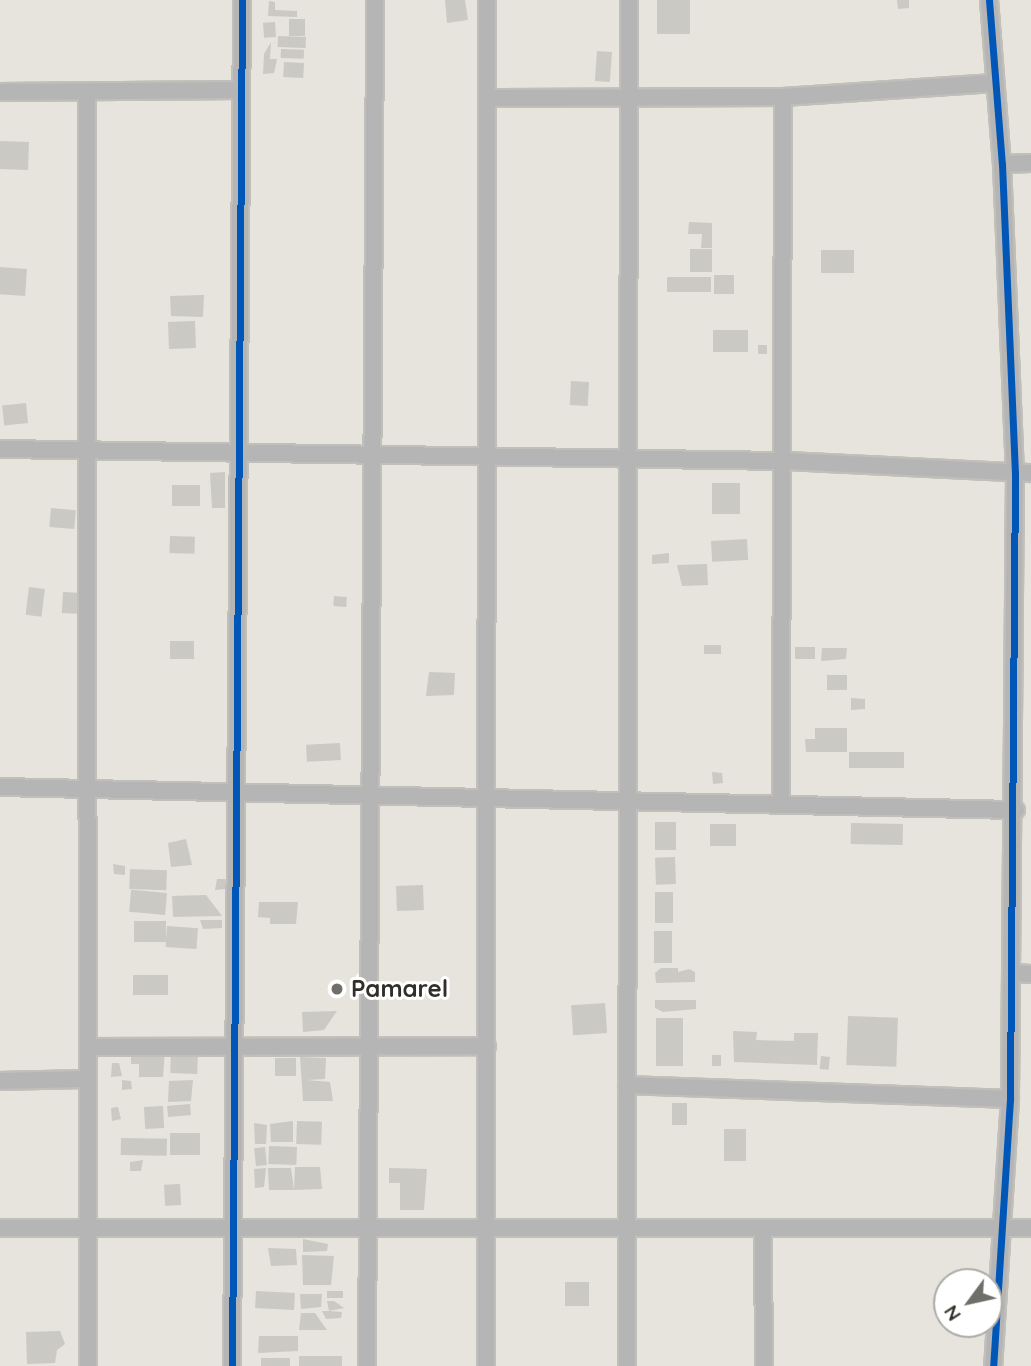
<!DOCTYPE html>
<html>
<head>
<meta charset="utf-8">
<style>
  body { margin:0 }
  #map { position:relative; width:1031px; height:1366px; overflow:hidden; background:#e6e4dc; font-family:Quicksand,sans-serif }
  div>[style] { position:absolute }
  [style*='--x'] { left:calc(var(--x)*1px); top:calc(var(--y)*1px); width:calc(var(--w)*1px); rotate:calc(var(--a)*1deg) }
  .building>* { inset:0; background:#cac9c3; transform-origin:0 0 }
  .roads { filter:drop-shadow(2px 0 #c1bfb9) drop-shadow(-2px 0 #c1bfb9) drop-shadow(0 2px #c1bfb9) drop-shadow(0 -2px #c1bfb9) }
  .street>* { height:16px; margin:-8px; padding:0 8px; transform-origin:8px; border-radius:8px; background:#b6b5b6 }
  .cycleway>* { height:7px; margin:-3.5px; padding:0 3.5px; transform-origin:3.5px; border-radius:3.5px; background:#0057b8 }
  .dots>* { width:19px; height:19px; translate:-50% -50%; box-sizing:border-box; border:4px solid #fff; border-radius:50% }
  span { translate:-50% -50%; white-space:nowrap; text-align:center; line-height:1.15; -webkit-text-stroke:6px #fff; paint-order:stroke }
  .poi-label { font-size:24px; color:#312f29; font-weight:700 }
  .left { translate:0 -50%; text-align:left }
  .north { position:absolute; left:933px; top:1268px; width:70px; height:70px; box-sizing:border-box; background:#fff; border:2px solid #adaca9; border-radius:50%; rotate:237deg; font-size:19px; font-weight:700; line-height:28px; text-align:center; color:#312f29 }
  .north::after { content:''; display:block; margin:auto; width:24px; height:32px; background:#706e68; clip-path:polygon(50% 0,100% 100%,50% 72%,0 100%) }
</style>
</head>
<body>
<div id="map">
  <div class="building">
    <i style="clip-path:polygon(445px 0,465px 0,468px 20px,447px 23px)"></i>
    <i style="left:657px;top:0;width:33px;height:34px"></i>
    <i style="clip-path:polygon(897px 0,909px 0,909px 8px,898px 9px)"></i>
    <i style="clip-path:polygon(269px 1px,275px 2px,275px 10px,297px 11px,297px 17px,268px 16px)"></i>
    <i style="left:289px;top:19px;width:16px;height:17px"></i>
    <i style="left:275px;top:22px;width:15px;height:12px;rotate:86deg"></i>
    <i style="left:278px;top:36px;width:28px;height:11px;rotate:2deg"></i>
    <i style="clip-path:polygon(271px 42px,270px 59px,277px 59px,274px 73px,263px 74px,264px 54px)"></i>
    <i style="left:281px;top:49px;width:23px;height:9px;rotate:2deg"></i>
    <i style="left:597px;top:51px;width:15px;height:30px;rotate:4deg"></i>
    <i style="left:284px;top:62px;width:20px;height:15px;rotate:3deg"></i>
    <i style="left:0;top:141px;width:29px;height:28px;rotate:2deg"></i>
    <i style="clip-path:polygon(689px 222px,712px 223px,712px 248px,701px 248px,702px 234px,688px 234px)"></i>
    <i style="left:690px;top:249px;width:22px;height:23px"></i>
    <i style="left:821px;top:250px;width:33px;height:23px"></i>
    <i style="left:27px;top:269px;width:27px;height:27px;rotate:94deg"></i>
    <i style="left:714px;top:275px;width:20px;height:19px"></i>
    <i style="left:667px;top:277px;width:44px;height:15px"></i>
    <i style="clip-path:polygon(204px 295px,203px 317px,171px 316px,170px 296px)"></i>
    <i style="left:195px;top:321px;width:27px;height:27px;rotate:88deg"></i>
    <i style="left:713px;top:330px;width:35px;height:22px"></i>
    <i style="left:758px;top:345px;width:9px;height:9px"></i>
    <i style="left:571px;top:381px;width:18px;height:24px;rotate:3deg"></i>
    <i style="left:26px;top:403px;width:20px;height:24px;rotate:84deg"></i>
    <i style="clip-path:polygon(225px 472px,225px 508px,212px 508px,210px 473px)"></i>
    <i style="left:712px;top:483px;width:28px;height:31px"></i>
    <i style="left:172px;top:485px;width:28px;height:21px"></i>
    <i style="left:51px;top:508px;width:25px;height:19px;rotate:5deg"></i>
    <i style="left:170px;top:536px;width:25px;height:17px;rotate:2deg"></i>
    <i style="left:747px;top:539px;width:21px;height:36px;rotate:87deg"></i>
    <i style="clip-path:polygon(669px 553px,669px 563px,652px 564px,652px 555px)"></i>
    <i style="clip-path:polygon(707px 564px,708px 585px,682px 586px,677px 565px)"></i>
    <i style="left:29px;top:587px;width:16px;height:28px;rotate:7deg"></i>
    <i style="left:63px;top:592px;width:19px;height:21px;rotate:3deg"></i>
    <i style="left:334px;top:596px;width:13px;height:10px;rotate:4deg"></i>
    <i style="left:170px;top:641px;width:24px;height:18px"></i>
    <i style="left:704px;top:645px;width:17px;height:9px"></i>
    <i style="left:795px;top:647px;width:20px;height:12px"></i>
    <i style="clip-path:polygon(822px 648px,847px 648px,846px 659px,821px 661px)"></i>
    <i style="clip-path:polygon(429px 672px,455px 673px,454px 695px,426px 696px)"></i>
    <i style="left:827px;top:675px;width:20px;height:15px"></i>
    <i style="clip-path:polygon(851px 698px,865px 699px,865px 709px,851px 710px)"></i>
    <i style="clip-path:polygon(815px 728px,847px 728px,847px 752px,806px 752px,805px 739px,815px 739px)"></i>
    <i style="left:340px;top:743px;width:17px;height:34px;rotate:87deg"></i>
    <i style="left:849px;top:752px;width:55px;height:16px"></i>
    <i style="clip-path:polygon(712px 772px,722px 773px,723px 783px,713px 784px)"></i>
    <i style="left:655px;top:822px;width:21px;height:28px"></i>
    <i style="left:851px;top:823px;width:52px;height:21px;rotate:1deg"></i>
    <i style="left:710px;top:824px;width:26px;height:22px"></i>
    <i style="clip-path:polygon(186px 839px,192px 865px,171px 867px,168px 843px)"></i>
    <i style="left:675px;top:857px;width:27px;height:20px;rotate:88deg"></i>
    <i style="clip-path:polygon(113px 864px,125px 866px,125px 875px,114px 874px)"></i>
    <i style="left:130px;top:869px;width:37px;height:20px;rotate:2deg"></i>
    <i style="clip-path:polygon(217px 879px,226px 879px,225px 889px,215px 890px)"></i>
    <i style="left:423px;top:885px;width:25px;height:27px;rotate:88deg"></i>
    <i style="left:655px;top:892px;width:18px;height:31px"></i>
    <i style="left:167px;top:893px;width:22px;height:36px;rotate:95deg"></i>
    <i style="clip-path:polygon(206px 895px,222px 916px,173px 917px,172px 896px)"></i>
    <i style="clip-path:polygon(259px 902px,298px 902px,296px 924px,270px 924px,270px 918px,258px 917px)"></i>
    <i style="clip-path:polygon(200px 920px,222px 920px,222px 928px,203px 929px)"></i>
    <i style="left:134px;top:921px;width:32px;height:21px"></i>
    <i style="left:167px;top:926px;width:31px;height:21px;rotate:4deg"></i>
    <i style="left:654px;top:931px;width:18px;height:32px"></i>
    <i style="clip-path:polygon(661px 968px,678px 968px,678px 972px,689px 969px,695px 972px,695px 982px,656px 983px,655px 973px)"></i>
    <i style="left:133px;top:975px;width:35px;height:20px"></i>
    <i style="clip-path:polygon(655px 1000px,696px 1000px,696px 1009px,663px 1012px,655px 1008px)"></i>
    <i style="left:605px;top:1003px;width:30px;height:34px;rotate:86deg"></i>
    <i style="clip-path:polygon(337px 1011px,324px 1030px,303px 1032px,302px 1012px)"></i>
    <i style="left:848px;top:1016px;width:50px;height:49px;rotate:2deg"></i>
    <i style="left:656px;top:1018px;width:27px;height:48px"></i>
    <i style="clip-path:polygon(733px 1031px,757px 1032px,756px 1040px,794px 1041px,794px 1033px,818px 1033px,817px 1065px,734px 1062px)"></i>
    <i style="clip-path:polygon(165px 1051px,163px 1077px,139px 1077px,139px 1064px,131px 1064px,131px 1052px)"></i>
    <i style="left:171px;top:1051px;width:27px;height:22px;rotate:2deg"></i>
    <i style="left:712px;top:1055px;width:9px;height:11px"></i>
    <i style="left:821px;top:1056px;width:9px;height:13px;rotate:6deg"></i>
    <i style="clip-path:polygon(300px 1057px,326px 1058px,325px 1079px,307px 1080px,330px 1082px,333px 1101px,303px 1101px)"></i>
    <i style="left:275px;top:1058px;width:21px;height:18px"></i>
    <i style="clip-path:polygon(112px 1063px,119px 1063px,122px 1076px,111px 1077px)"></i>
    <i style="clip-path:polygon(122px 1080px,131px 1081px,132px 1089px,122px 1090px)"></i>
    <i style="clip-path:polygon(193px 1080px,191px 1101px,168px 1102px,169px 1081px)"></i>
    <i style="left:687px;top:1103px;width:22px;height:15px;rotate:90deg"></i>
    <i style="left:190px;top:1104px;width:11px;height:23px;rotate:85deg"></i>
    <i style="left:163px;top:1106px;width:22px;height:19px;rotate:87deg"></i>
    <i style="clip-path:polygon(118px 1107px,121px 1119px,112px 1121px,111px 1108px)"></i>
    <i style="clip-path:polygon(293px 1121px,293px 1142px,271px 1142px,270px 1124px)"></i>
    <i style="left:297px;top:1121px;width:25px;height:23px;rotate:2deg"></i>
    <i style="clip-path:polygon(254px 1123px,267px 1125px,266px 1144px,255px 1144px)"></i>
    <i style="left:724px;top:1129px;width:22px;height:32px"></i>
    <i style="left:170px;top:1133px;width:30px;height:22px"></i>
    <i style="left:121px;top:1138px;width:46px;height:17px;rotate:1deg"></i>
    <i style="left:269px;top:1146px;width:28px;height:18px;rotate:2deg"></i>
    <i style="left:265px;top:1147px;width:18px;height:11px;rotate:84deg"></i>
    <i style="clip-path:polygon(143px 1160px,141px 1171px,130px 1171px,130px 1162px)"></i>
    <i style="clip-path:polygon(295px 1167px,320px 1167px,322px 1189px,294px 1190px)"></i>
    <i style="clip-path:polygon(266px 1168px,264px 1187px,255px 1188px,254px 1169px)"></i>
    <i style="clip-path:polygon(268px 1168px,291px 1168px,294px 1190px,269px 1190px)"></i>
    <i style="clip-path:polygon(389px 1168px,427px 1169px,424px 1210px,400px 1210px,400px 1183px,389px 1183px)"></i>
    <i style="left:180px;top:1184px;width:21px;height:16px;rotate:87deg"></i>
    <i style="clip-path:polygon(303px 1239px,328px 1244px,327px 1251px,303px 1252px)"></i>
    <i style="clip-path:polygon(268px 1248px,296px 1249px,297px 1265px,271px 1266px)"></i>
    <i style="clip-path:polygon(302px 1255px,334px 1256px,331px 1285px,303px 1285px)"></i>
    <i style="left:589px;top:1282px;width:24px;height:24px;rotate:90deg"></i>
    <i style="left:256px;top:1291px;width:39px;height:17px;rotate:3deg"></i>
    <i style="left:327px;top:1291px;width:16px;height:7px"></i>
    <i style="clip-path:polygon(300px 1294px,322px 1294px,321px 1307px,301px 1309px)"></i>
    <i style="clip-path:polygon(327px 1301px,334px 1301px,344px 1308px,329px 1311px)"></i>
    <i style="clip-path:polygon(322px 1311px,329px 1311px,342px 1312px,341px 1318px,326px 1319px)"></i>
    <i style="clip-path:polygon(301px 1313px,315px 1313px,327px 1330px,299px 1330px)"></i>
    <i style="clip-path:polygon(60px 1331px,65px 1344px,57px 1350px,55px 1363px,27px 1364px,26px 1332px)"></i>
    <i style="clip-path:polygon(259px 1336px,298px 1336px,298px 1351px,258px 1353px)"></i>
    <i style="left:299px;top:1356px;width:43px;height:10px"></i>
    <i style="left:261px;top:1358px;width:29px;height:8px"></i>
  </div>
  <div class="roads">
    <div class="street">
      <i style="--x:989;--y:0;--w:165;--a:85.5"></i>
      <i style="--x:1002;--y:164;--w:309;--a:87.6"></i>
      <i style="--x:1015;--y:473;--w:626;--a:90.46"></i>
      <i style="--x:1010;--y:1099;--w:268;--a:93.6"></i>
      <i style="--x:0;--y:92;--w:241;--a:-0.5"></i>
      <i style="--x:87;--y:92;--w:1274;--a:89.96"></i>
      <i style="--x:487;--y:98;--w:296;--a:-0.2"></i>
      <i style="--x:783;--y:97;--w:212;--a:-3.8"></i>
      <i style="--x:1002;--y:164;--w:29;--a:-2"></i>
      <i style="--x:0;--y:449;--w:785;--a:0.88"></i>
      <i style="--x:785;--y:461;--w:246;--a:2.8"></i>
      <i style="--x:0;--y:787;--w:1016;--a:1.3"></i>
      <i style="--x:781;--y:805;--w:708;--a:-89.84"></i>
      <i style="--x:1012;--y:973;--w:19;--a:3"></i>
      <i style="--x:88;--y:1047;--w:399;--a:-0.1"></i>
      <i style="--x:0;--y:1081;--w:88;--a:-1.3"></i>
      <i style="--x:627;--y:1085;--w:383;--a:2.1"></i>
      <i style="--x:0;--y:1228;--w:1031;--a:0"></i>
      <i style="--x:763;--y:1231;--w:135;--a:89.6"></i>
      <i style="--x:232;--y:1366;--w:1366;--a:-89.58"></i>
      <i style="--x:367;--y:1366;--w:1366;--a:-89.66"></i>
      <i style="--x:486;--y:1366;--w:1366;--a:-89.96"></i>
      <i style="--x:627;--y:1366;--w:1366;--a:-89.92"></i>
    </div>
  </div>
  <div class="cycleway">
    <i style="--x:989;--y:0;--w:165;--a:85.5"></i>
    <i style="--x:1002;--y:164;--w:309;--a:87.6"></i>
    <i style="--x:1015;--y:473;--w:626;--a:90.46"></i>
    <i style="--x:1010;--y:1099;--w:268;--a:93.6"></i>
    <i style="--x:232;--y:1366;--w:1366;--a:-89.58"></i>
  </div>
  <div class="dots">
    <i style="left:337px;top:989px;background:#706e68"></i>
  </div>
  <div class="poi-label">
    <span class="left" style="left:351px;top:989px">Pamarel</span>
  </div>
  <div class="north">N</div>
</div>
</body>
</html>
